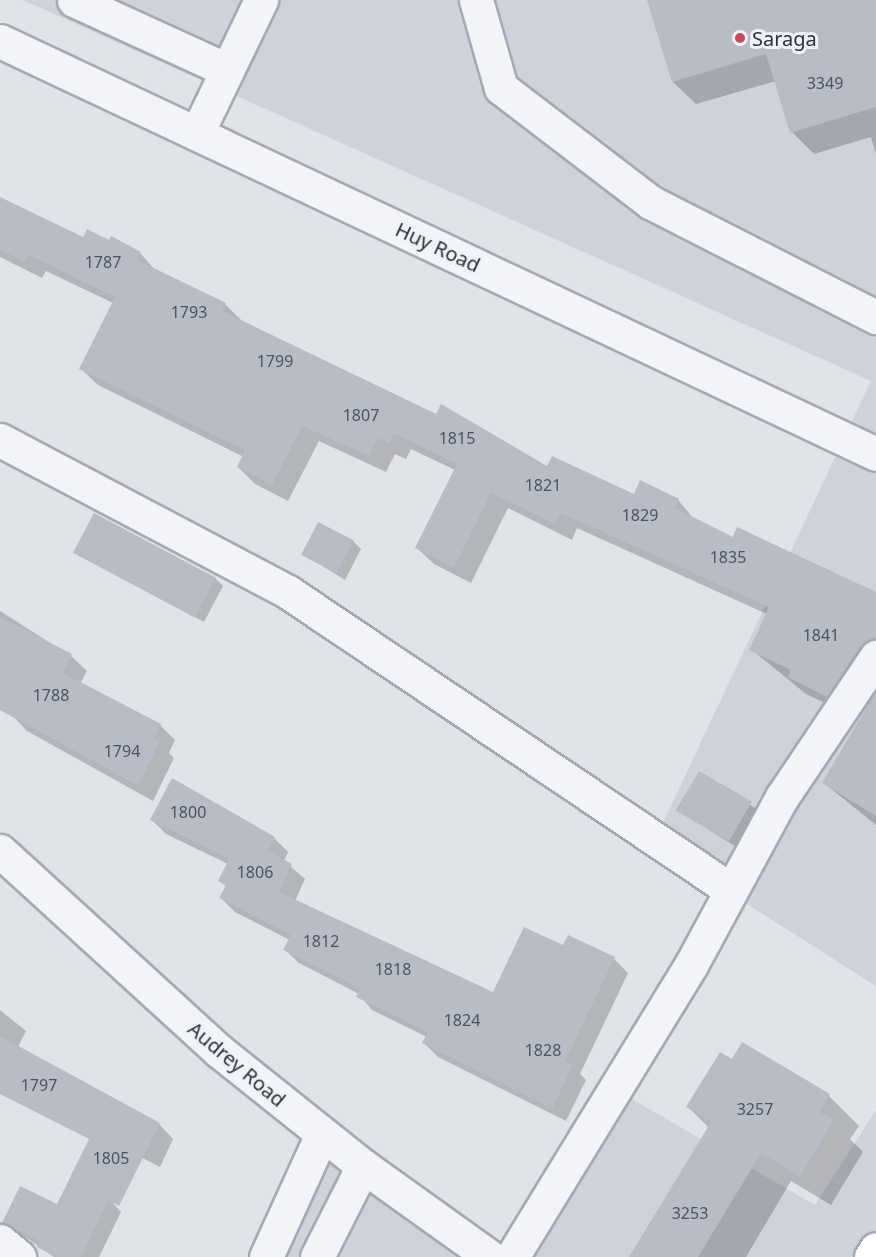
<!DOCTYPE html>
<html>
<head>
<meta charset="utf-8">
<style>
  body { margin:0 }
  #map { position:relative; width:876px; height:1257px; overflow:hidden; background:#e0e3e8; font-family:"Noto Sans",sans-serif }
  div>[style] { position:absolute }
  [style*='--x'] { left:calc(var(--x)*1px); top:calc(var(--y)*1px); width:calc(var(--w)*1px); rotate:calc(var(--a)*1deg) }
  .built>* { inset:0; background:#ced2da }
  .shadow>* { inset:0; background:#0003; transform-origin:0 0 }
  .building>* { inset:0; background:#b7bcc5; transform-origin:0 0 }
  .roads { filter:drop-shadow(2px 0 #a5aab2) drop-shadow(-2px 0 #a5aab2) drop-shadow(0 2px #a5aab2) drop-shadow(0 -2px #a5aab2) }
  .minor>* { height:33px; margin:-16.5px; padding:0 16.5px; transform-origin:16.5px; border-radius:16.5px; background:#f2f4f7 }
  .major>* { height:33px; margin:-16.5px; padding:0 16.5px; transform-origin:16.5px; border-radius:16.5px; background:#fff }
  .dots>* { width:16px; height:16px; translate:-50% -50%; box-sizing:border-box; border:3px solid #eff2f6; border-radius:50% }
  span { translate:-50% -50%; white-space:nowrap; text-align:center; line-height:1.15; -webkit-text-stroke:6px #eff2f6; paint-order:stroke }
  .number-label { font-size:16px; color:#4c5460 }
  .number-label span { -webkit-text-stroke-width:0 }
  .poi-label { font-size:20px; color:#29313f }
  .left { translate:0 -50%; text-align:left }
  .street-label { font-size:20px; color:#29313f }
</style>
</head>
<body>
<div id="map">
  <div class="built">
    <i style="clip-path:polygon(23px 0,876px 0,876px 986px,653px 844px,871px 381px)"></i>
    <i style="clip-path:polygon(618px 1091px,815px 1205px,876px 1110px,876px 1257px,256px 1257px,318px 1128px,503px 1254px)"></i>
  </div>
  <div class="shadow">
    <i style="clip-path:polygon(648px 0,876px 0,876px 154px,871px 137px,814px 154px,792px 132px,776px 81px,696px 104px,673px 82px)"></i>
    <i style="clip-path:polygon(0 199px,84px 239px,140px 253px,156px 271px,225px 304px,242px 321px,548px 468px,634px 496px,678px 500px,694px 519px,733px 539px,876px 594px,876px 656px,844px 712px,806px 694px,751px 649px,767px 614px,577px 528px,572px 540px,508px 508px,471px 583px,434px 564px,417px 548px,455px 470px,411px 449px,406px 459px,395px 454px,386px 472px,319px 441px,288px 501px,255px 484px,238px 467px,244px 457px,98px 385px,81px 369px,113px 303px,46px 271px,42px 278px,0 257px)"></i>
    <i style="clip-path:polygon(353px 541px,361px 549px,345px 580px,303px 554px)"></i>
    <i style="clip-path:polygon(75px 552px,215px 578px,223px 586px,204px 622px)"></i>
    <i style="clip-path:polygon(0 611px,71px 656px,87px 671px,80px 684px,160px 725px,175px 740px,169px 753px,174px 758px,153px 801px,27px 731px,12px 715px,0 698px)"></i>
    <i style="clip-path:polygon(876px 696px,876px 825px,824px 783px)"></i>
    <i style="left:699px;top:773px;width:70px;height:43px;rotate:32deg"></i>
    <i style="clip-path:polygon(152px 820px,274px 838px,288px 852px,284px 861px,305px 879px,295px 901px,493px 994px,564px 947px,614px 959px,628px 973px,580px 1074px,586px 1080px,566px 1121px,438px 1057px,424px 1043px,427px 1037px,372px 1010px,359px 994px,299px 963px,285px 950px,290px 940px,235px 912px,221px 898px,227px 887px,220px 881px,228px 864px,166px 834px)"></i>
    <i style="clip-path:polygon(0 1010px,26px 1031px,18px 1047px,159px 1124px,173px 1139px,160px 1167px,0 1085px)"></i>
    <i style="clip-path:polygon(732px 1061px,829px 1096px,859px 1126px,850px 1139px,863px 1152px,831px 1205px,791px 1181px,746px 1257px,630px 1257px,709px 1128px,688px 1107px)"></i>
    <i style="clip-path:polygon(109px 1199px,121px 1212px,99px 1257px,54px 1257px,4px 1222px,58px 1206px)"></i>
  </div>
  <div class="building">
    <i style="clip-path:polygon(647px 0,876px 0,876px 107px,790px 133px,766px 54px,672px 82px)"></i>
    <i style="clip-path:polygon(0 197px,83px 237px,87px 229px,109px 240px,111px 236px,141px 252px,137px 260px,226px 303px,222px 311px,436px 414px,441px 404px,547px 466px,552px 456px,634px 494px,640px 480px,679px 499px,675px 508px,733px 537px,737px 527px,876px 592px,876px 638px,860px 647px,827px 697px,788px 677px,791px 670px,749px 650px,769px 607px,561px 513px,555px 524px,491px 493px,454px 568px,415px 548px,457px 464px,394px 433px,389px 444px,378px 438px,369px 456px,302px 426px,272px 485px,237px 467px,245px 450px,79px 369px,115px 297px,29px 255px,25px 262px,0 250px)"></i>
    <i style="left:94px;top:513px;width:138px;height:45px;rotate:28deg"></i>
    <i style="left:318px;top:522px;width:40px;height:37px;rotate:27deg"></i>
    <i style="clip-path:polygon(0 617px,72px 654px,63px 673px,161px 724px,154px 738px,160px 741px,138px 786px,0 710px)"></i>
    <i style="clip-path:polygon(876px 691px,876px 816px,822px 783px)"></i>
    <i style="left:699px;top:771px;width:61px;height:46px;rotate:30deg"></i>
    <i style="clip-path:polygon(172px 778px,275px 837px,268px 851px,292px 864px,279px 892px,493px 992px,524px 927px,563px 945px,568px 935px,615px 957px,565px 1061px,573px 1064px,552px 1109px,422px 1043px,428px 1032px,356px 997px,360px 989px,283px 950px,291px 935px,219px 898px,226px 885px,218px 881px,229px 859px,150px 820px)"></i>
    <i style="clip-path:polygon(0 1036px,160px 1123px,119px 1206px,108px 1200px,81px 1257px,57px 1257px,37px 1247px,40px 1241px,2px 1223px,20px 1186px,57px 1204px,89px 1139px,0 1094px)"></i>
    <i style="clip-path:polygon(742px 1042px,830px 1094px,819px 1112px,834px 1120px,800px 1176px,761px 1153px,698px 1257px,629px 1257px,711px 1122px,686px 1107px,720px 1052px,732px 1059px)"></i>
  </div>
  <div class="roads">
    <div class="minor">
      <i style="--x:74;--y:0;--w:168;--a:24.6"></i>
      <i style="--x:476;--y:0;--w:91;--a:74.1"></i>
      <i style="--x:501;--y:88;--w:188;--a:37.4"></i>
      <i style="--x:650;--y:202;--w:254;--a:27"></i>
      <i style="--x:0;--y:41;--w:968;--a:25.24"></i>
      <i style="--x:197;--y:133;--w:148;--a:-64.3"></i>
      <i style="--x:0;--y:440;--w:326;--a:27.8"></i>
      <i style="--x:288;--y:592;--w:534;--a:33.93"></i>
      <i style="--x:0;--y:851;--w:297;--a:42.4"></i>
      <i style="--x:219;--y:1051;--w:184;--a:38.6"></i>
      <i style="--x:363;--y:1166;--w:156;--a:35.6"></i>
      <i style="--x:0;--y:1241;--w:25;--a:40"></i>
      <i style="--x:266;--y:1257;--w:135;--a:-65.5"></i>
      <i style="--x:317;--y:1257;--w:102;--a:-63.2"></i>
      <i style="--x:512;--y:1257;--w:342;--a:-58.5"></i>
      <i style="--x:691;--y:965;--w:191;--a:-61.6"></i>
      <i style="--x:782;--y:797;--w:169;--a:-56.1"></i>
    </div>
    <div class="major">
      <i style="--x:871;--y:1257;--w:9;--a:-58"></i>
    </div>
  </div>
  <div class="dots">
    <i style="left:740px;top:38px;background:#c9495d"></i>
  </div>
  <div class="number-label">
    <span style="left:825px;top:83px">3349</span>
    <span style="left:103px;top:262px">1787</span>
    <span style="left:189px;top:312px">1793</span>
    <span style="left:275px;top:361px">1799</span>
    <span style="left:361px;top:415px">1807</span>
    <span style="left:457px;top:438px">1815</span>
    <span style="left:543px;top:485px">1821</span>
    <span style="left:640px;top:515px">1829</span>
    <span style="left:728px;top:557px">1835</span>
    <span style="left:821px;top:635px">1841</span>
    <span style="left:51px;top:695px">1788</span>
    <span style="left:122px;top:751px">1794</span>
    <span style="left:188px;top:812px">1800</span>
    <span style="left:255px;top:872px">1806</span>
    <span style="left:321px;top:941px">1812</span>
    <span style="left:393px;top:969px">1818</span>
    <span style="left:462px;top:1020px">1824</span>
    <span style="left:543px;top:1050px">1828</span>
    <span style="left:39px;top:1085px">1797</span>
    <span style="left:755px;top:1109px">3257</span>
    <span style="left:111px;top:1158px">1805</span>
    <span style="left:690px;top:1213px">3253</span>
  </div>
  <div class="poi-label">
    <span class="left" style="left:752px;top:38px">Saraga</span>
  </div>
  <div class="street-label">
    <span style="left:438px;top:247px;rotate:25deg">Huy Road</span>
    <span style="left:237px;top:1064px;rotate:40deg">Audrey Road</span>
  </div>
</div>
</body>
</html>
